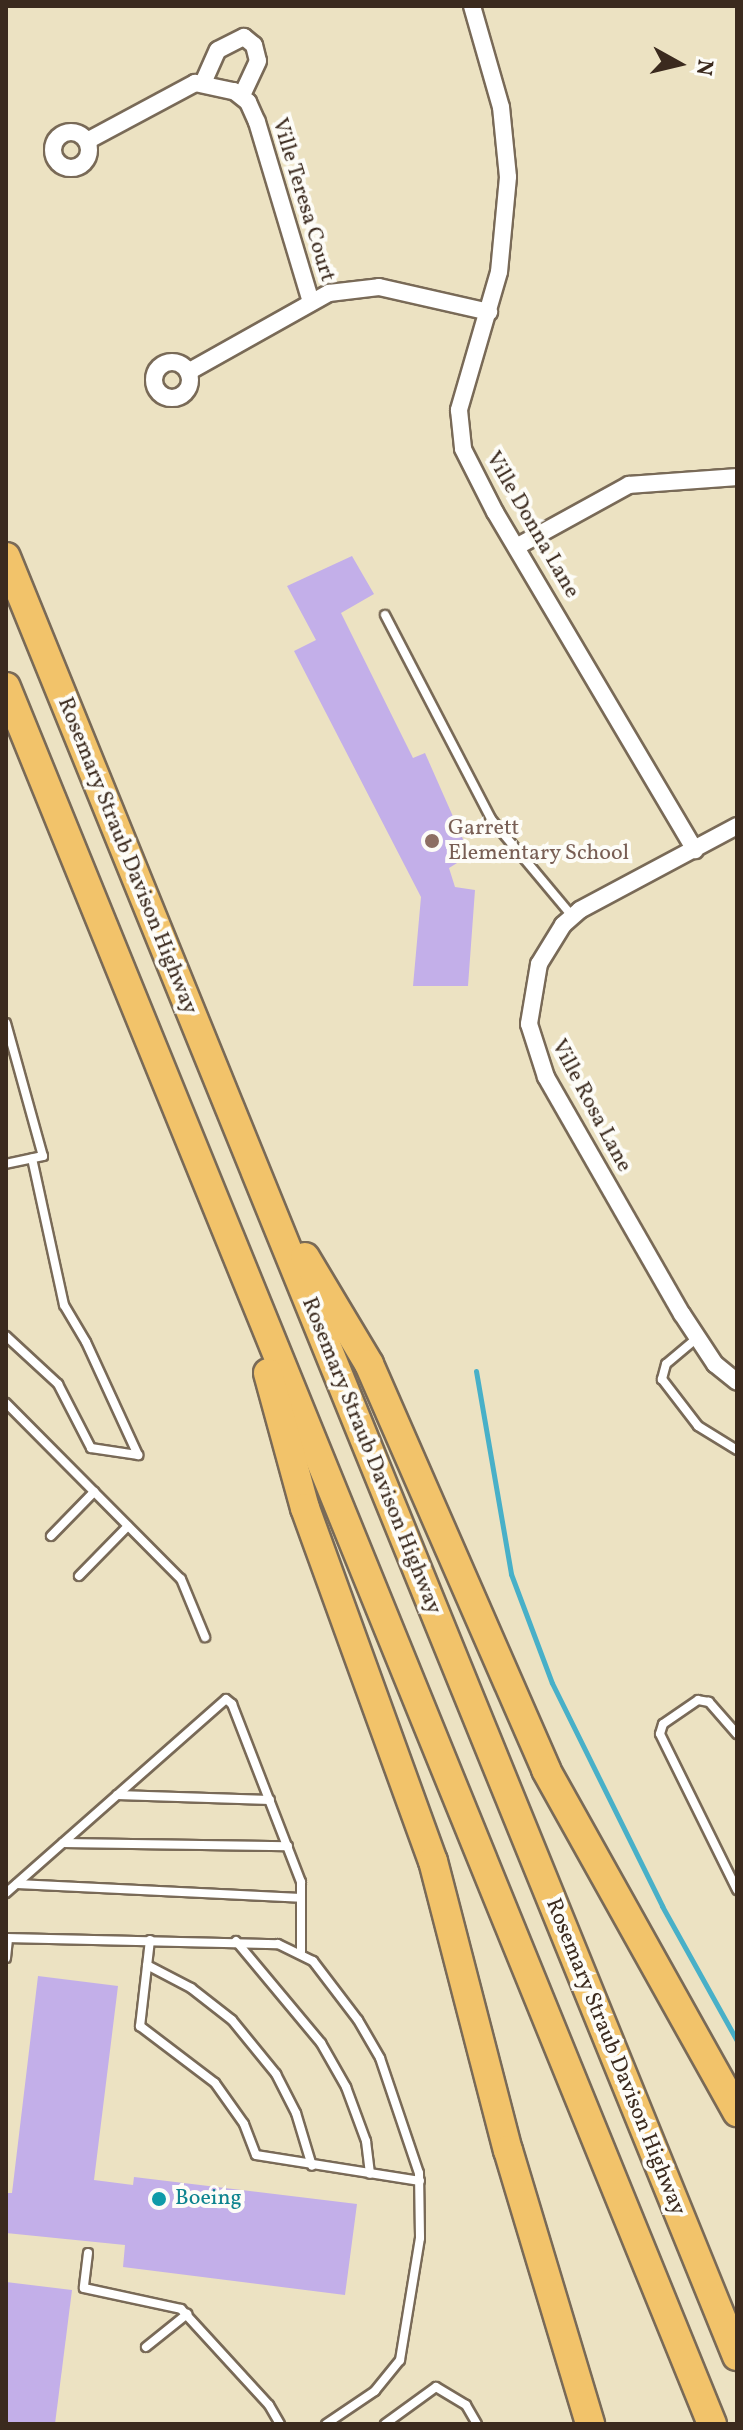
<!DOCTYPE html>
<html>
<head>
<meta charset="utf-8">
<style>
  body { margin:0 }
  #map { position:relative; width:743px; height:2430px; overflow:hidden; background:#ece2c2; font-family:Vollkorn,serif }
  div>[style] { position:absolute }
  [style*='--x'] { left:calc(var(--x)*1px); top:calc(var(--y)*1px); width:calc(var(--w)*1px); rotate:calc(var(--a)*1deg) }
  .stream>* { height:5px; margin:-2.5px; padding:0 2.5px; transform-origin:2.5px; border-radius:2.5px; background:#48b0c8 }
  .building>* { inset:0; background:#c3afe9 }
  .roads { filter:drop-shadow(2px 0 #796a57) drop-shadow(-2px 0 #796a57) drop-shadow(0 2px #796a57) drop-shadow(0 -2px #796a57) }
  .lane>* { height:8px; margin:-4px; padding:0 4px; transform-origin:4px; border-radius:4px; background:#fff }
  .street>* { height:16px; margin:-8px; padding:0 8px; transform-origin:8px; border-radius:8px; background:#fff }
  .street>.ring { margin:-8px; padding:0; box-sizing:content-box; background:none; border:16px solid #fff; border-radius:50% }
  .highway>* { height:28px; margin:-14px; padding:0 14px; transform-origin:14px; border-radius:14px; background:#f2c36a }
  .dots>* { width:22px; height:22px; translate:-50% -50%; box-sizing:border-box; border:4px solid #fdfcf7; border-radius:50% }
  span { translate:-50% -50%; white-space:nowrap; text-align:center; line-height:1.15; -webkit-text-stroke:8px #fdfcf7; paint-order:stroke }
  .street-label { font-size:22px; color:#3b2a1e }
  .education-label { font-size:22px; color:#785e54 }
  .left { translate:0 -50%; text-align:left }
  .culture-label { font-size:22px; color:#0d838f }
  .frame { position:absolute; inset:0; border:8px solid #3b2a1e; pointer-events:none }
  .north { position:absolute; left:639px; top:24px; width:80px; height:80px; -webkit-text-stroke:6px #fdfcf7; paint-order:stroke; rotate:98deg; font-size:22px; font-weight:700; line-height:32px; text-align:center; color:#3b2a1e }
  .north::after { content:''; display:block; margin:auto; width:28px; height:36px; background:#3b2a1e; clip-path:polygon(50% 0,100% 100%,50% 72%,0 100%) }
</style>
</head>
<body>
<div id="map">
  <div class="stream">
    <i style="--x:476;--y:1371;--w:206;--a:80.2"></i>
    <i style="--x:511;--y:1574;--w:116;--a:69.4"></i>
    <i style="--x:552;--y:1683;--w:249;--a:63.7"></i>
    <i style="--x:662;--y:1906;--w:154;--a:60.9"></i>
  </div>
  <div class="building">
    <i style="clip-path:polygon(352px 556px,374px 594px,341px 613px,413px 758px,425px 753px,470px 855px,449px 868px,455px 887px,475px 890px,468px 986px,413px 986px,421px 897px,294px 651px,316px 640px,287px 586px)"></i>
    <i style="clip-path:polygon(38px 1976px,118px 1986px,94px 2180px,133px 2185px,134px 2177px,357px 2204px,345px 2295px,123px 2267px,125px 2245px,6px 2233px,6px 2193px,12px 2193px)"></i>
    <i style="clip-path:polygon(6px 2282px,72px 2290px,55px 2424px,6px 2424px)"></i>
  </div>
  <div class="roads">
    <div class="lane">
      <i style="--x:385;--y:615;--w:230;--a:62.5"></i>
      <i style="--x:491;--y:819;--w:126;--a:50.1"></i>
      <i style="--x:6;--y:1023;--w:138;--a:74.5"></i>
      <i style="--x:43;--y:1156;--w:38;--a:168"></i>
      <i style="--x:6;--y:1336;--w:71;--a:42.7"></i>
      <i style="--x:58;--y:1384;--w:72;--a:62.7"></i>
      <i style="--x:91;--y:1448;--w:48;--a:8.5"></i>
      <i style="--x:138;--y:1455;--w:124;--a:-114.7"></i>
      <i style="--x:86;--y:1342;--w:43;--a:-120.7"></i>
      <i style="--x:64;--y:1305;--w:150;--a:-102.3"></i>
      <i style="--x:697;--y:1338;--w:40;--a:140"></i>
      <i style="--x:666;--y:1364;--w:16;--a:105"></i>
      <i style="--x:662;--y:1379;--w:59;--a:52.5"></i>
      <i style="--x:698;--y:1426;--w:46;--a:31.6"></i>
      <i style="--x:6;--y:1403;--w:248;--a:45.2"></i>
      <i style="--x:181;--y:1579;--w:63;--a:67.5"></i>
      <i style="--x:51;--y:1536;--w:62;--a:-45.7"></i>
      <i style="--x:79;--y:1576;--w:70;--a:-45.6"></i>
      <i style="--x:737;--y:1734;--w:43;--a:-131.2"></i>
      <i style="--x:709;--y:1702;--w:11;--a:-170"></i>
      <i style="--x:698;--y:1700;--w:42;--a:145.6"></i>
      <i style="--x:663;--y:1724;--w:10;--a:107"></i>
      <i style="--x:660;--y:1734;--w:174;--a:63.7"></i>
      <i style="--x:117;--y:1795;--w:153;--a:1.9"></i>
      <i style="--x:63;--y:1843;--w:225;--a:0.8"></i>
      <i style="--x:17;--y:1884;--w:284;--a:2.8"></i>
      <i style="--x:6;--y:1893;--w:293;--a:-41.4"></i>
      <i style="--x:226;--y:1699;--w:8;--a:40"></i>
      <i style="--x:232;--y:1704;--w:191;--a:68.8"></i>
      <i style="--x:301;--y:1882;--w:70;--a:90"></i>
      <i style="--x:6;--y:1938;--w:272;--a:1.3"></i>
      <i style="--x:278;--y:1944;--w:39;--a:26"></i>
      <i style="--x:313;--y:1961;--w:74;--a:52.7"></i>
      <i style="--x:358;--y:2020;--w:44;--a:59.9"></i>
      <i style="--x:380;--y:2058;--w:121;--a:71.3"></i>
      <i style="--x:419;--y:2173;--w:65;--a:89.1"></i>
      <i style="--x:420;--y:2238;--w:124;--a:99.3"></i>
      <i style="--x:400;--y:2360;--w:40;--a:129"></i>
      <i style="--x:375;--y:2391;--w:59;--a:146"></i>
      <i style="--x:150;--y:1940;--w:87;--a:96.6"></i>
      <i style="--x:140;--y:2026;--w:94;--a:37.2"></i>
      <i style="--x:215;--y:2083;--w:50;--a:54.7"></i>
      <i style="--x:244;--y:2124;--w:33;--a:69"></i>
      <i style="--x:256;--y:2155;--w:166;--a:9"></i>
      <i style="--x:236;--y:1941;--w:133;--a:50.2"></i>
      <i style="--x:321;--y:2043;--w:51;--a:60.4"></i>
      <i style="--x:346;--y:2087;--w:58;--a:69.7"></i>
      <i style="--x:366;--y:2141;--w:33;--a:83"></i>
      <i style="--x:6;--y:1958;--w:20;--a:-84"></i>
      <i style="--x:147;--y:1965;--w:50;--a:27.6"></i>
      <i style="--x:191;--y:1988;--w:52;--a:38"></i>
      <i style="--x:232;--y:2020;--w:70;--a:50.8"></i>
      <i style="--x:276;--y:2074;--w:44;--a:62.9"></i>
      <i style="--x:296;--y:2113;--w:55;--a:73.2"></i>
      <i style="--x:88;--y:2253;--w:35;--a:97"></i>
      <i style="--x:84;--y:2288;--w:99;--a:12.2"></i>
      <i style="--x:181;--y:2309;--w:130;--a:47.5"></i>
      <i style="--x:269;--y:2405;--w:22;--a:60"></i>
      <i style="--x:146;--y:2347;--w:53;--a:-38.8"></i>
      <i style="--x:385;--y:2424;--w:63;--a:-36"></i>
      <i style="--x:436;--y:2387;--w:35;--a:31"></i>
      <i style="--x:466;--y:2405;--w:22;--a:60"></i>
    </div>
    <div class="street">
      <i style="--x:472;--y:6;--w:105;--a:74"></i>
      <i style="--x:501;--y:107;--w:70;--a:84.3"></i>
      <i style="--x:508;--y:177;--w:95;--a:95.4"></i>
      <i style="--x:499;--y:272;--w:144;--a:106.2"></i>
      <i style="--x:459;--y:410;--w:39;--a:84"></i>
      <i style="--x:463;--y:449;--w:71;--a:63.1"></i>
      <i style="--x:495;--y:512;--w:393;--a:59.4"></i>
      <i style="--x:203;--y:83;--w:36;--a:-66"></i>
      <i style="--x:218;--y:50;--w:29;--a:-27"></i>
      <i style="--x:244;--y:37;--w:13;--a:39"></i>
      <i style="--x:254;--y:45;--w:16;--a:76"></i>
      <i style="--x:258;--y:61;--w:38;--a:115"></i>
      <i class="ring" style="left:53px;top:132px;width:20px;height:20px"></i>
      <i style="--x:87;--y:141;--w:123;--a:-28.2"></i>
      <i style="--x:195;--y:83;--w:40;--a:12"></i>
      <i style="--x:234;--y:91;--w:18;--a:38"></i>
      <i style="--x:248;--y:102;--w:22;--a:66"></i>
      <i style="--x:257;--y:122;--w:188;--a:73.3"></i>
      <i class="ring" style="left:154px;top:362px;width:20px;height:20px"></i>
      <i style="--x:188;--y:372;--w:162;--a:-29.3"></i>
      <i style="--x:329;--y:293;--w:50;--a:-6.8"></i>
      <i style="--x:379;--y:287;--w:113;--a:12.8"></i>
      <i style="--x:518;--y:546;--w:127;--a:-28.8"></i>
      <i style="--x:629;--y:485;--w:108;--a:-4.2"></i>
      <i style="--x:737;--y:826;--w:178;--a:151.9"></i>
      <i style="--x:580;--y:910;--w:23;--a:139"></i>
      <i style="--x:563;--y:925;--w:46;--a:121.6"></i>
      <i style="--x:539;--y:964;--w:61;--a:99.5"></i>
      <i style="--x:529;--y:1024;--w:56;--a:72.2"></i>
      <i style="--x:546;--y:1077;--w:273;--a:60.2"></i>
      <i style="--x:682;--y:1314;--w:60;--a:56.6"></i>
      <i style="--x:715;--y:1364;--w:28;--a:39"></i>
    </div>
    <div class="highway">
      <i style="--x:6;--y:557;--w:1942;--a:67.89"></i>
      <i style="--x:6;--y:687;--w:1875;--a:67.88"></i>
      <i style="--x:305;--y:1257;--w:125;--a:59.1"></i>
      <i style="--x:369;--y:1364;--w:443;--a:66.4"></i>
      <i style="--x:546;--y:1770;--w:392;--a:60.8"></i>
      <i style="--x:268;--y:1373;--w:140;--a:74.7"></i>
      <i style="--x:305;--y:1508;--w:375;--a:70.1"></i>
      <i style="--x:433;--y:1861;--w:299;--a:75.5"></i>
      <i style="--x:508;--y:2150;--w:286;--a:73.3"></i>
    </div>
  </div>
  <div class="dots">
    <i style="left:432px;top:841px;background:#8d6e63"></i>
    <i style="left:159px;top:2199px;background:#0f9aa8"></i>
  </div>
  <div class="street-label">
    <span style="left:303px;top:200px;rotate:73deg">Ville Teresa Court</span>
    <span style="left:532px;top:525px;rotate:60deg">Ville Donna Lane</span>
    <span style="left:127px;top:856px;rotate:68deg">Rosemary Straub Davison Highway</span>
    <span style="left:591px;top:1106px;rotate:62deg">Ville Rosa Lane</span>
    <span style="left:371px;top:1456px;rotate:68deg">Rosemary Straub Davison Highway</span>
    <span style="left:615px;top:2057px;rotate:68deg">Rosemary Straub Davison Highway</span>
  </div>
  <div class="education-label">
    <span class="left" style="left:448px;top:841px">Garrett<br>Elementary School</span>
  </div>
  <div class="culture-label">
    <span class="left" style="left:175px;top:2199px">Boeing</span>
  </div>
  <div class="frame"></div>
  <div class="north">N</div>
</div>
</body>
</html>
